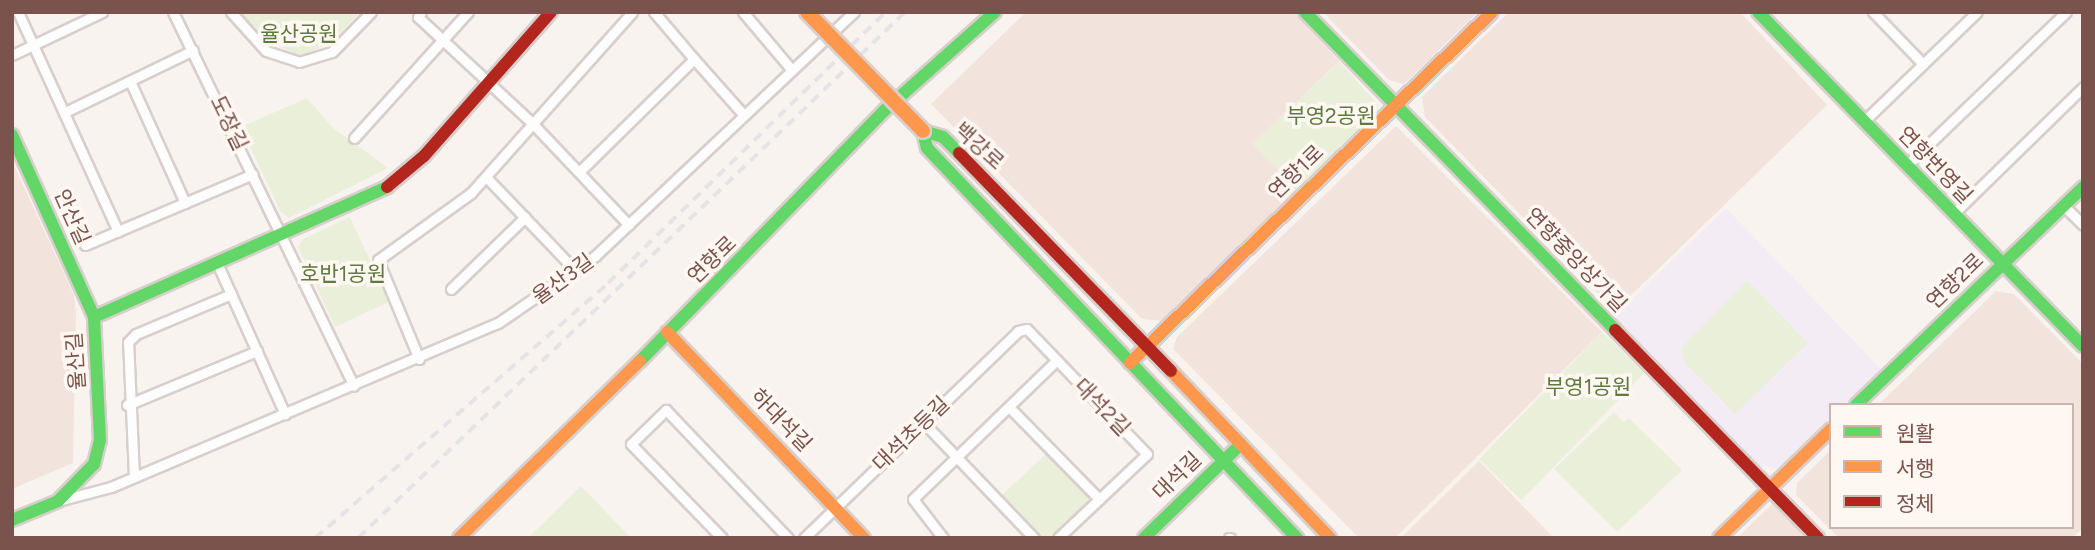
<!DOCTYPE html>
<html>
<head>
<meta charset="utf-8">
<style>
  body { margin:0 }
  #map { position:relative; width:2095px; height:550px; overflow:hidden; background:#f9f3ef; font-family:Figtree,"Noto Sans KR",sans-serif }
  div>[style] { position:absolute }
  [style*='--x'] { left:calc(var(--x)*1px); top:calc(var(--y)*1px); width:calc(var(--w)*1px); rotate:calc(var(--a)*1deg) }
  .residential>* { inset:0; background:#f2e4dd }
  .education>* { inset:0; background:#f4ecf5 }
  .green>* { inset:0; background:#eaefda; transform-origin:0 0 }
  .roads { filter:drop-shadow(2px 0 #d8cfcc) drop-shadow(-2px 0 #d8cfcc) drop-shadow(0 2px #d8cfcc) drop-shadow(0 -2px #d8cfcc) }
  .street>* { height:9px; margin:-4.5px; padding:0 4.5px; transform-origin:4.5px; border-radius:4.5px; background:#fefdfd }
  .fast>* { height:12px; margin:-6px; padding:0 6px; transform-origin:6px; border-radius:6px; background:#63d668 }
  .slow>* { height:12px; margin:-6px; padding:0 6px; transform-origin:6px; border-radius:6px; background:#ff974d }
  .jam>* { height:12px; margin:-6px; padding:0 6px; transform-origin:6px; border-radius:6px; background:#b3261e }
  .rail>* { height:3.5px; margin-top:-1.75px; transform-origin:0; background:repeating-linear-gradient(90deg,#e5e3e6 0 10px,transparent 0 17px) }
  .bridges { filter:drop-shadow(2px 0 #dacfcb) drop-shadow(-2px 0 #dacfcb) drop-shadow(0 2px #dacfcb) drop-shadow(0 -2px #dacfcb) }
  .slow-bridge>* { height:14px; margin:-7px; padding:0 7px; transform-origin:7px; border-radius:7px; background:#ff974d }
  span { translate:-50% -50%; white-space:nowrap; text-align:center; line-height:1.15; -webkit-text-stroke:7px #fff7f2; paint-order:stroke }
  .park-label { font-size:21px; color:#5d7a40 }
  .street-label { font-size:21px; color:#7a534c }
  .frame { position:absolute; inset:0; border:14px solid #7a534c; pointer-events:none }
  .legend { position:absolute; left:1829px; top:403px; width:245px; height:126px; box-sizing:border-box; background:#fff7f2; border:2px solid #cab5b0; margin:0; padding:9px 12px; list-style:none; font-size:21px; color:#7a534c }
  .legend li { display:flex; align-items:center; gap:14px; height:35px }
  .legend b { width:35px; border:2px solid #cab5b0 }
</style>
</head>
<body>
<div id="map">
  <div class="residential">
    <i style="clip-path:polygon(1026px 12px,1293px 12px,1339px 61px,1253px 144px,1300px 192px,1164px 321px,1142px 319px,931px 104px)"></i>
    <i style="clip-path:polygon(1323px 12px,1478px 12px,1404px 84px,1389px 80px)"></i>
    <i style="clip-path:polygon(1509px 12px,1740px 12px,1827px 105px,1615px 311px,1425px 117px,1422px 97px)"></i>
    <i style="clip-path:polygon(1396px 126px,1602px 332px,1395px 538px,1359px 538px,1173px 349px,1177px 337px)"></i>
    <i style="clip-path:polygon(12px 161px,74px 295px,76px 315px,73px 463px,12px 489px)"></i>
    <i style="clip-path:polygon(1996px 291px,2014px 294px,2083px 364px,2083px 528px,2072px 538px,1839px 538px,1796px 495px,1797px 483px,1831px 450px,1831px 527px,2072px 527px,2072px 405px,1878px 405px)"></i>
    <i style="clip-path:polygon(1479px 461px,1554px 538px,1401px 538px)"></i>
    <i style="clip-path:polygon(1774px 502px,1809px 538px,1737px 538px)"></i>
  </div>
  <div class="education">
    <i style="clip-path:polygon(1726px 208px,1881px 369px,1844px 405px,1831px 405px,1831px 418px,1779px 469px,1758px 465px,1613px 318px)"></i>
  </div>
  <div class="green">
    <i style="clip-path:polygon(237px 12px,360px 12px,332px 42px,300px 56px,263px 39px)"></i>
    <i style="clip-path:polygon(1339px 61px,1378px 105px,1378px 113px,1300px 192px,1253px 144px)"></i>
    <i style="clip-path:polygon(307px 98px,332px 127px,388px 168px,289px 218px,280px 211px,241px 127px)"></i>
    <i style="clip-path:polygon(350px 217px,389px 302px,335px 327px,298px 247px,303px 239px)"></i>
    <i style="clip-path:polygon(1747px 280px,1808px 343px,1735px 414px,1685px 363px,1681px 348px)"></i>
    <i style="left:1602px;top:332px;width:59px;height:177px;rotate:44deg"></i>
    <i style="clip-path:polygon(1614px 412px,1624px 422px,1629px 418px,1682px 470px,1617px 532px,1554px 469px)"></i>
    <i style="clip-path:polygon(1048px 452px,1093px 499px,1051px 538px,1041px 537px,1002px 495px)"></i>
    <i style="clip-path:polygon(581px 486px,630px 537px,528px 538px)"></i>
  </div>
  <div class="roads">
    <div class="street">
      <i style="--x:18;--y:12;--w:241;--a:65.5"></i>
      <i style="--x:173;--y:12;--w:415;--a:64.2"></i>
      <i style="--x:231;--y:12;--w:52;--a:48.1"></i>
      <i style="--x:266;--y:51;--w:35;--a:18"></i>
      <i style="--x:299;--y:62;--w:34;--a:-17"></i>
      <i style="--x:332;--y:52;--w:56;--a:-45.7"></i>
      <i style="--x:421;--y:12;--w:6;--a:121"></i>
      <i style="--x:418;--y:17;--w:157;--a:42.9"></i>
      <i style="--x:533;--y:124;--w:139;--a:46.5"></i>
      <i style="--x:654;--y:12;--w:62;--a:49.6"></i>
      <i style="--x:743;--y:12;--w:75;--a:49.9"></i>
      <i style="--x:1873;--y:12;--w:72;--a:46.1"></i>
      <i style="--x:12;--y:55;--w:100;--a:-25.5"></i>
      <i style="--x:130;--y:81;--w:134;--a:65.7"></i>
      <i style="--x:65;--y:112;--w:142;--a:-25.8"></i>
      <i style="--x:1863;--y:122;--w:158;--a:-44"></i>
      <i style="--x:354;--y:138;--w:170;--a:-47.9"></i>
      <i style="--x:1906;--y:166;--w:222;--a:-43.9"></i>
      <i style="--x:579;--y:172;--w:161;--a:-44.5"></i>
      <i style="--x:694;--y:59;--w:72;--a:48.4"></i>
      <i style="--x:487;--y:178;--w:129;--a:46.3"></i>
      <i style="--x:2063;--y:205;--w:28;--a:45"></i>
      <i style="--x:1953;--y:214;--w:182;--a:-44.3"></i>
      <i style="--x:85;--y:245;--w:182;--a:-22.9"></i>
      <i style="--x:217;--y:263;--w:166;--a:65.8"></i>
      <i style="--x:451;--y:289;--w:103;--a:-44.2"></i>
      <i style="--x:419;--y:359;--w:107;--a:-112.5"></i>
      <i style="--x:378;--y:260;--w:115;--a:-35.8"></i>
      <i style="--x:471;--y:193;--w:242;--a:-48.3"></i>
      <i style="--x:127;--y:405;--w:141;--a:-22.6"></i>
      <i style="--x:1009;--y:407;--w:129;--a:45.6"></i>
      <i style="--x:923;--y:422;--w:161;--a:46.3"></i>
      <i style="--x:134;--y:477;--w:135;--a:-92.5"></i>
      <i style="--x:128;--y:342;--w:11;--a:-45"></i>
      <i style="--x:136;--y:334;--w:103;--a:-22.8"></i>
      <i style="--x:58;--y:501;--w:55;--a:-14.8"></i>
      <i style="--x:111;--y:487;--w:420;--a:-23"></i>
      <i style="--x:498;--y:323;--w:118;--a:-34.6"></i>
      <i style="--x:595;--y:256;--w:356;--a:-43.3"></i>
      <i style="--x:722;--y:538;--w:131;--a:-134.1"></i>
      <i style="--x:631;--y:444;--w:49;--a:-44.2"></i>
      <i style="--x:666;--y:410;--w:177;--a:46.4"></i>
      <i style="--x:804;--y:538;--w:298;--a:-44"></i>
      <i style="--x:1018;--y:331;--w:9;--a:-13"></i>
      <i style="--x:1027;--y:329;--w:173;--a:46.2"></i>
      <i style="--x:1147;--y:454;--w:122;--a:136.7"></i>
      <i style="--x:943;--y:538;--w:49;--a:-127.6"></i>
      <i style="--x:913;--y:499;--w:200;--a:-44"></i>
      <i style="--x:1229;--y:538;--w:1;--a:0"></i>
    </div>
    <div class="fast">
      <i style="--x:1305;--y:12;--w:444;--a:45.7"></i>
      <i style="--x:1758;--y:12;--w:466;--a:45.8"></i>
      <i style="--x:12;--y:135;--w:200;--a:65.7"></i>
      <i style="--x:959;--y:153;--w:23;--a:-135"></i>
      <i style="--x:943;--y:137;--w:21;--a:-163"></i>
      <i style="--x:923;--y:131;--w:17;--a:77"></i>
      <i style="--x:927;--y:148;--w:538;--a:46.51"></i>
      <i style="--x:640;--y:361;--w:351;--a:-45.7"></i>
      <i style="--x:885;--y:110;--w:147;--a:-41.7"></i>
      <i style="--x:1856;--y:405;--w:315;--a:-43.8"></i>
      <i style="--x:12;--y:520;--w:50;--a:-22.4"></i>
      <i style="--x:58;--y:501;--w:52;--a:-45.8"></i>
      <i style="--x:94;--y:464;--w:25;--a:-76"></i>
      <i style="--x:100;--y:440;--w:123;--a:-92.8"></i>
      <i style="--x:94;--y:317;--w:321;--a:-23.9"></i>
      <i style="--x:1144;--y:538;--w:135;--a:-44.1"></i>
    </div>
    <div class="slow">
      <i style="--x:667;--y:332;--w:285;--a:46.3"></i>
      <i style="--x:1130;--y:363;--w:504;--a:-44.12"></i>
      <i style="--x:1171;--y:371;--w:231;--a:46.4"></i>
      <i style="--x:459;--y:538;--w:253;--a:-44.4"></i>
      <i style="--x:1719;--y:538;--w:156;--a:-44.2"></i>
    </div>
    <div class="jam">
      <i style="--x:959;--y:153;--w:304;--a:45.8"></i>
      <i style="--x:387;--y:187;--w:48;--a:-40"></i>
      <i style="--x:424;--y:156;--w:192;--a:-48.6"></i>
      <i style="--x:1615;--y:330;--w:291;--a:45.7"></i>
    </div>
  </div>
  <div class="rail">
    <i style="--x:315;--y:538;--w:388;--a:-41"></i>
    <i style="--x:608;--y:283;--w:388;--a:-44.3"></i>
    <i style="--x:358;--y:538;--w:759;--a:-43.88"></i>
  </div>
  <div class="bridges">
    <div class="slow-bridge">
      <i style="--x:807;--y:12;--w:166;--a:45.7"></i>
    </div>
  </div>
  <div class="park-label">
    <span style="left:299px;top:34px">율산공원</span>
    <span style="left:1331px;top:116px">부영2공원</span>
    <span style="left:343px;top:274px">호반1공원</span>
    <span style="left:1588px;top:387px">부영1공원</span>
  </div>
  <div class="street-label">
    <span style="left:229px;top:123px;rotate:64deg">도장길</span>
    <span style="left:979px;top:146px;rotate:42deg">백강로</span>
    <span style="left:1935px;top:165px;rotate:46deg">연향번영길</span>
    <span style="left:1296px;top:172px;rotate:-44deg">연향1로</span>
    <span style="left:72px;top:217px;rotate:66deg">안산길</span>
    <span style="left:712px;top:260px;rotate:-44deg">연향로</span>
    <span style="left:1576px;top:260px;rotate:46deg">연향중앙상가길</span>
    <span style="left:563px;top:279px;rotate:-36deg">율산3길</span>
    <span style="left:1955px;top:281px;rotate:-44deg">연향2로</span>
    <span style="left:76px;top:361px;rotate:-94deg">율산길</span>
    <span style="left:1102px;top:407px;rotate:46deg">대석2길</span>
    <span style="left:781px;top:420px;rotate:46deg">하대석길</span>
    <span style="left:911px;top:434px;rotate:-44deg">대석초등길</span>
    <span style="left:1177px;top:476px;rotate:-44deg">대석길</span>
  </div>
  <div class="frame"></div>
  <ul class="legend">
  <li><b style="height:9px;background:#63d668"></b>원활</li>
  <li><b style="height:9px;background:#ff974d"></b>서행</li>
  <li><b style="height:9px;background:#b3261e"></b>정체</li>
  </ul>
</div>
</body>
</html>
